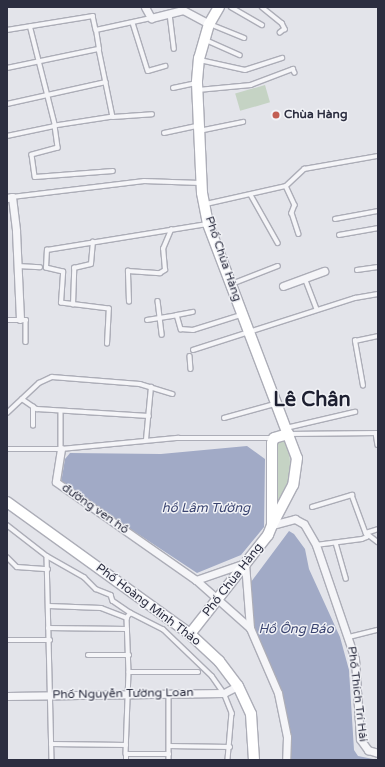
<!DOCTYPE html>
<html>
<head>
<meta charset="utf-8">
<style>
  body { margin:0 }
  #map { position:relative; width:385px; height:767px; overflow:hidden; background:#e3e4ea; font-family:"Varela Round",sans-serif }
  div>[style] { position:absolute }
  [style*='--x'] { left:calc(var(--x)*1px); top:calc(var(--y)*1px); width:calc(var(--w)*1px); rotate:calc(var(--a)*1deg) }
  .green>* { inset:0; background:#c5d3c4; transform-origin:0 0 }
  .water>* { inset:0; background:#a1aac6 }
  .roads { filter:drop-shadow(1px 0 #acadb7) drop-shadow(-1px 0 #acadb7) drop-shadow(0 1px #acadb7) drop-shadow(0 -1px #acadb7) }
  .lane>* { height:3.5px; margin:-1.75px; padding:0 1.75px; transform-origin:1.75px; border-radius:1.75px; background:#f5f5f8 }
  .street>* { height:7px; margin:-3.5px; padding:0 3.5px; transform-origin:3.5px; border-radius:3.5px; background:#f5f5f8 }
  .secondary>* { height:10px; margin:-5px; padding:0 5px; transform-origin:5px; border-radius:5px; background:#fff }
  .dots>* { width:11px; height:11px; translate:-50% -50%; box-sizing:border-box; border:2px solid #f2f3f7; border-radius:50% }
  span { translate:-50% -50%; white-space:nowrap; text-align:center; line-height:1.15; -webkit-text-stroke:3px #f2f3f7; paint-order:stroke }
  .poi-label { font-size:12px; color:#2c2e40; font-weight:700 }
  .left { translate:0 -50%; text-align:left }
  .street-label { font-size:12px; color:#2c2e40 }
  .water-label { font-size:13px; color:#3a4470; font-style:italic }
  .town-label { font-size:20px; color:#1e2031; font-weight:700 }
  .frame { position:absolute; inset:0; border:8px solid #2c2e40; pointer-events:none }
</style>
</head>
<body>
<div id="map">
  <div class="green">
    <i style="left:265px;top:85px;width:18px;height:31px;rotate:74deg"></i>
    <i style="clip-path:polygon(279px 441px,285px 441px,289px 447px,291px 479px,277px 508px,273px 506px,278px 481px,275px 448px)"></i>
  </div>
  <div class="water">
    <i style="clip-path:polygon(247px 446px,265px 459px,264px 527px,241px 555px,197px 573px,61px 483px,65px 459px,70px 453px,161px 454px)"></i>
    <i style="clip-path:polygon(289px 531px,294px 534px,305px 549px,309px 569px,340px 637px,349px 670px,354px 750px,358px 756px,378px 760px,291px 760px,289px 728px,279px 684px,254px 628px,251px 582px)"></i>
  </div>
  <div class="roads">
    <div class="lane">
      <i style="--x:231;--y:7;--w:36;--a:30"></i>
      <i style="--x:262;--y:7;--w:26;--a:39"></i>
      <i style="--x:282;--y:23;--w:7;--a:63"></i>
      <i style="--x:285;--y:29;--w:6;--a:141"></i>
      <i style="--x:170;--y:14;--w:35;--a:83"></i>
      <i style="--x:133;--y:23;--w:50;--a:72.6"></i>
      <i style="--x:148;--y:71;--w:18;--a:-16"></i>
      <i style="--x:210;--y:24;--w:37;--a:22"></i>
      <i style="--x:7;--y:30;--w:87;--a:-9.2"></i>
      <i style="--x:93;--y:16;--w:14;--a:78"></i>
      <i style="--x:206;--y:40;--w:37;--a:24"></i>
      <i style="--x:99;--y:49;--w:19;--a:-99"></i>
      <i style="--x:96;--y:30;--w:56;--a:-12.3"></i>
      <i style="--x:200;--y:60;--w:46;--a:12.5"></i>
      <i style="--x:245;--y:70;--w:39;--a:-18"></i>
      <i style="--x:7;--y:68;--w:94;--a:-11.7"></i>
      <i style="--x:99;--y:49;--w:69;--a:78.4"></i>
      <i style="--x:113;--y:117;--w:59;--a:171.2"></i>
      <i style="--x:55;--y:126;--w:22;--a:82"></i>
      <i style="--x:58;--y:148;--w:27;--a:165"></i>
      <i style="--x:32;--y:155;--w:22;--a:82"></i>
      <i style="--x:35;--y:177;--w:78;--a:-4.4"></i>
      <i style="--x:173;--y:88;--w:24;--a:-12"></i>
      <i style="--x:198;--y:90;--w:53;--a:-5.4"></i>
      <i style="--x:251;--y:85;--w:45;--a:-20.9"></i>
      <i style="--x:293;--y:69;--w:4;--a:63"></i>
      <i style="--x:7;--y:104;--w:101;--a:-12.5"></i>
      <i style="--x:113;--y:117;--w:39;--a:-4"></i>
      <i style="--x:199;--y:131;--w:45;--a:-11.6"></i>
      <i style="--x:164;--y:133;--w:34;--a:-12"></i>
      <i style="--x:7;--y:136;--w:49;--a:-11.8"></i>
      <i style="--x:55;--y:126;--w:102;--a:-104.2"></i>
      <i style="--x:286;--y:186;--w:21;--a:65"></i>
      <i style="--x:295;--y:205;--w:9;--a:111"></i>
      <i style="--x:292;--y:213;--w:22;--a:72"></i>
      <i style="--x:251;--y:195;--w:55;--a:60.6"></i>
      <i style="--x:12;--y:197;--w:133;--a:-6.9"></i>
      <i style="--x:144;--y:181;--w:56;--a:2"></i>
      <i style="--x:206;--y:204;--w:82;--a:-12.7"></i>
      <i style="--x:286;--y:186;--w:25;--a:-43"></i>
      <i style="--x:304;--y:169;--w:75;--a:-10"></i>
      <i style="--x:335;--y:219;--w:44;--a:-10.5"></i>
      <i style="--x:339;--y:235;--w:40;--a:-10"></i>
      <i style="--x:18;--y:266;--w:22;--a:3"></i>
      <i style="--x:357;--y:270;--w:21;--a:-8"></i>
      <i style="--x:305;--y:278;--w:34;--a:69"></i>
      <i style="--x:232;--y:284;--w:49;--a:-21.4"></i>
      <i style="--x:158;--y:301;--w:34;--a:83"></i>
      <i style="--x:129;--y:302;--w:31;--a:-92"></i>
      <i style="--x:128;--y:271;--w:32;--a:4"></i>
      <i style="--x:160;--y:273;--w:6;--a:-31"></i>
      <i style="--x:165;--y:270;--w:21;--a:-95"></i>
      <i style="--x:163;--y:249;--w:21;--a:-67"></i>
      <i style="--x:73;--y:305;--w:37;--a:-88"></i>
      <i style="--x:74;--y:268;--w:17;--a:-13"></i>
      <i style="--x:91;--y:264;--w:22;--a:-85"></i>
      <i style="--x:177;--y:315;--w:16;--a:-11"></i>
      <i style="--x:7;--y:320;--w:19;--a:0"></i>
      <i style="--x:26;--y:320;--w:22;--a:90"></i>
      <i style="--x:147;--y:320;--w:30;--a:-9"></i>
      <i style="--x:177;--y:315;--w:15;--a:74"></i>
      <i style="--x:181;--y:329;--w:12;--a:5"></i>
      <i style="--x:193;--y:330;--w:50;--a:-17.4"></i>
      <i style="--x:107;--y:344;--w:35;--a:-87"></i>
      <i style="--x:109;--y:309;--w:48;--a:-172.9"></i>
      <i style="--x:61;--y:303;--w:31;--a:-86"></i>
      <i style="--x:63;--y:272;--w:17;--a:-167"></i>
      <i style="--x:46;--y:268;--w:18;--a:-87"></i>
      <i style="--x:47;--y:250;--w:162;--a:-9.2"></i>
      <i style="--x:193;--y:350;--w:170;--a:-17.8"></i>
      <i style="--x:355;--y:298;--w:23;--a:-10"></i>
      <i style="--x:190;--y:356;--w:13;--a:86"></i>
      <i style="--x:363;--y:386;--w:46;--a:-100.1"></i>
      <i style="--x:355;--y:341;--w:24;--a:-12"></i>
      <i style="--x:22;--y:399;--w:18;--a:34"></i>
      <i style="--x:37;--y:409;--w:112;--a:3.6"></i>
      <i style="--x:61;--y:411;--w:38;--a:90"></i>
      <i style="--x:7;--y:413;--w:44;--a:-43.2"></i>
      <i style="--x:39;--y:383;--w:14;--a:-25"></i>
      <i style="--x:52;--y:377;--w:88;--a:4.5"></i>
      <i style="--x:140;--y:384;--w:34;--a:17"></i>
      <i style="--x:224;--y:418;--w:53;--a:-15.4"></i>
      <i style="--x:33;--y:426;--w:19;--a:-90"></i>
      <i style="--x:286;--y:428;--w:71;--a:-13.1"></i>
      <i style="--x:376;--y:433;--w:12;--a:81"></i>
      <i style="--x:289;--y:434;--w:89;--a:-0.6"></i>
      <i style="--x:146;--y:440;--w:53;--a:-84.6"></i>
      <i style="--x:7;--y:449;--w:54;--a:0"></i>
      <i style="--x:61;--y:449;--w:118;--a:-5.4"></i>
      <i style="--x:178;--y:438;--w:95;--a:0"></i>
      <i style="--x:312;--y:507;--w:42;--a:-16.7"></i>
      <i style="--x:352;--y:495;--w:40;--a:69.8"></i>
      <i style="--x:366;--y:533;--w:15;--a:37"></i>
      <i style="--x:7;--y:525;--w:51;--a:37.8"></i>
      <i style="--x:47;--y:556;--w:43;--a:29.6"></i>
      <i style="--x:84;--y:577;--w:17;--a:45"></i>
      <i style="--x:96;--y:589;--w:16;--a:22"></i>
      <i style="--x:111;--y:595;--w:6;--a:72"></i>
      <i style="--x:113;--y:601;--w:22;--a:34"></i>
      <i style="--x:131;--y:613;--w:36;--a:27"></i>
      <i style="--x:163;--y:629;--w:68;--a:43.8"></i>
      <i style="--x:212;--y:676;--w:21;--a:55"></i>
      <i style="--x:224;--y:693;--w:22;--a:68"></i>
      <i style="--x:232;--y:713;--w:47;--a:94.9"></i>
      <i style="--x:366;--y:533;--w:13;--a:-18"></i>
      <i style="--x:336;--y:543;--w:37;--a:74"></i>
      <i style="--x:316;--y:545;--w:46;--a:-7.4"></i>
      <i style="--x:362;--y:539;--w:5;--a:-22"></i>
      <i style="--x:367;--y:537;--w:4;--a:-104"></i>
      <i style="--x:47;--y:556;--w:204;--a:88.6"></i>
      <i style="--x:7;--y:557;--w:14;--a:45"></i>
      <i style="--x:17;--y:567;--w:31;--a:4"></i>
      <i style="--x:49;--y:606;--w:52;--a:2.2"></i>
      <i style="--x:101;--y:608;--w:28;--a:21"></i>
      <i style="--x:131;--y:613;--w:6;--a:129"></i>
      <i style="--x:127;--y:618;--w:54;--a:87.9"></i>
      <i style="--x:129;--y:672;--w:82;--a:92.1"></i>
      <i style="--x:126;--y:754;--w:43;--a:0"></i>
      <i style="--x:48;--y:628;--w:79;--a:0.7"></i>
      <i style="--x:349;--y:637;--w:30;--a:-14"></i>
      <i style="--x:7;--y:640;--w:43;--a:0"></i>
      <i style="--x:88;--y:655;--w:41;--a:0"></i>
      <i style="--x:129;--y:672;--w:69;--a:0"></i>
      <i style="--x:169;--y:694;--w:66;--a:90"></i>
      <i style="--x:51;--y:744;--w:75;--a:0.8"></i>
      <i style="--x:169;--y:746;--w:61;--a:0.9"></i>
      <i style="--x:126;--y:760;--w:6;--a:-90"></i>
    </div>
    <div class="street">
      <i style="--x:145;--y:7;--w:13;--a:61"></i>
      <i style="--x:151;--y:18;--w:33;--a:-14"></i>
      <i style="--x:183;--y:10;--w:30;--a:28"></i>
      <i style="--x:7;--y:198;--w:5;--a:-11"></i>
      <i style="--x:12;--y:197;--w:34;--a:83"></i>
      <i style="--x:16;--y:231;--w:88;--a:87.4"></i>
      <i style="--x:283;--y:286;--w:44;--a:-20.1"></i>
      <i style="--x:61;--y:449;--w:33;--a:99"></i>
      <i style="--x:56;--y:482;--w:171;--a:35"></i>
      <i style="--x:196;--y:580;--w:52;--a:-19.1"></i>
      <i style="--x:245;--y:563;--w:65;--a:85.6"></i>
      <i style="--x:250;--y:628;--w:71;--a:66.7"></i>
      <i style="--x:278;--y:693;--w:45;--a:78.4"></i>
      <i style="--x:287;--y:737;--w:23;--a:92"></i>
      <i style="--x:272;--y:525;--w:24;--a:-15"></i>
      <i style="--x:295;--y:519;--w:10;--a:29"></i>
      <i style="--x:304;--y:524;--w:24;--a:60"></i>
      <i style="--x:316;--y:545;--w:120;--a:71.1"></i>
      <i style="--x:355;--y:659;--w:80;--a:86.4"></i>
      <i style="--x:360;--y:739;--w:14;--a:54"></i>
      <i style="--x:368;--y:750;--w:10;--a:17"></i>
      <i style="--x:196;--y:580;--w:72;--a:41.6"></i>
      <i style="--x:7;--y:696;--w:217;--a:-0.8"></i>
      <i style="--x:224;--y:693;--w:16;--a:-27"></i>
    </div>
    <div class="secondary">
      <i style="--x:219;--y:7;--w:20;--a:120"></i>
      <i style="--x:209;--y:24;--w:35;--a:106"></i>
      <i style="--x:199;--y:58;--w:25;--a:95"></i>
      <i style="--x:197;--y:83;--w:110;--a:87.4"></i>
      <i style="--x:202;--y:193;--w:32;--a:79"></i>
      <i style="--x:208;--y:224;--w:250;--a:69.2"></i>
      <i style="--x:297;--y:458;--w:27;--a:98"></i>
      <i style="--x:293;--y:485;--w:45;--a:117.7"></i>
      <i style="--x:7;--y:502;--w:226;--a:35.8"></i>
      <i style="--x:190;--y:634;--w:40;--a:43"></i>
      <i style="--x:219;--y:661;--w:31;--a:53"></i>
      <i style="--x:238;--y:686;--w:31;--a:65"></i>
      <i style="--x:251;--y:714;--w:46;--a:86.3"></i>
      <i style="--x:190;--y:634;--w:126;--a:-51.8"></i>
      <i style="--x:268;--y:535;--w:11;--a:-68"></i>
      <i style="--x:272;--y:525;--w:82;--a:-90"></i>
      <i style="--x:272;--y:443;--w:5;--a:-68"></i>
      <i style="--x:274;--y:438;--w:15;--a:-16"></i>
    </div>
  </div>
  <div class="dots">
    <i style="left:276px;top:115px;background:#c25f54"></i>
  </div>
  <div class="poi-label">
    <span class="left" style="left:284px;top:115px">Chùa Hàng</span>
  </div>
  <div class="street-label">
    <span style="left:223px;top:259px;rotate:71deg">Phố Chùa Hàng</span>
    <span style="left:95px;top:509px;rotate:35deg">đường ven hồ</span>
    <span style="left:233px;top:580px;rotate:-52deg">Phố Chùa Hàng</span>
    <span style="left:148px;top:605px;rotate:37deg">Phố Hoàng Minh Thảo</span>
    <span style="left:123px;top:694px;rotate:-1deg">Phố Nguyễn Tường Loan</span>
    <span style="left:357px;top:694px;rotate:83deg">Phố Thích Trí Hải</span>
  </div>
  <div class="water-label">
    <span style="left:206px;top:508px">hồ Lâm Tường</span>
    <span style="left:296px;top:629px">Hồ Ông Báo</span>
  </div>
  <div class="town-label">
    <span style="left:312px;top:400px">Lê Chân</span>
  </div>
  <div class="frame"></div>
</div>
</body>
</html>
